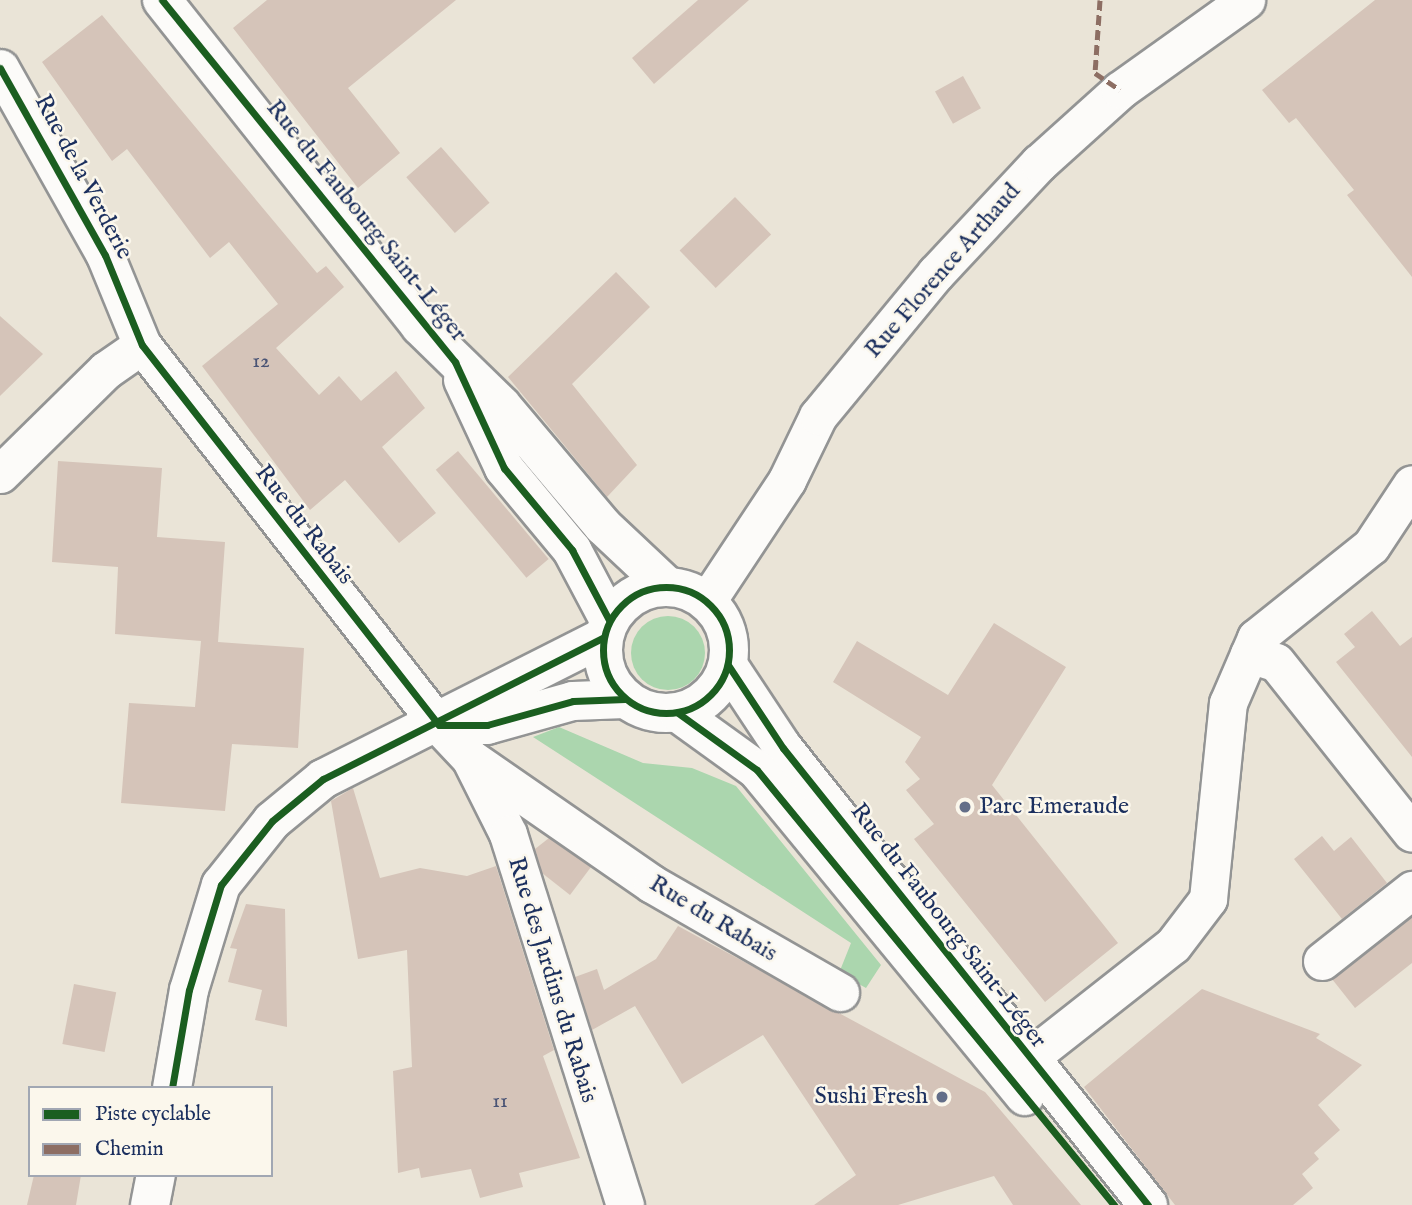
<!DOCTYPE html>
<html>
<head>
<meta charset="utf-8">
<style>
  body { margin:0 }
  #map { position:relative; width:1412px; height:1205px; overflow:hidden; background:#eae4d7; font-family:"IM FELL English",serif }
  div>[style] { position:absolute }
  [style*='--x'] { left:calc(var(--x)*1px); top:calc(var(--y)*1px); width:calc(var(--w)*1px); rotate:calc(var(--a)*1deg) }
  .green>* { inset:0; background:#abd6ae }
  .round { border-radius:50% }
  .building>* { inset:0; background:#d5c4b9; transform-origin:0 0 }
  .roads { filter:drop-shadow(2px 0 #939494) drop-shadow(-2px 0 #939494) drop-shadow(0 2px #939494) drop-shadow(0 -2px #939494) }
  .minor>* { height:37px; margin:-18.5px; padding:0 18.5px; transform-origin:18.5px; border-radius:18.5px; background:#fcfbf9 }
  .tertiary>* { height:38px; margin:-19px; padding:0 19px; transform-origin:19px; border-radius:19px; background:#fcfbf9 }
  .primary>* { height:38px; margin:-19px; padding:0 19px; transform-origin:19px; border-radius:19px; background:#fcfbf9 }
  .primary>.ring { margin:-19px; padding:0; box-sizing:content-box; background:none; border:38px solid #fcfbf9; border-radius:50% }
  .quiet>* { height:5px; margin-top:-2.5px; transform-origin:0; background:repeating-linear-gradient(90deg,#8d6e63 0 10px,transparent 0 15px) }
  .cycleway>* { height:7px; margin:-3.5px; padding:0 3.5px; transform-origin:3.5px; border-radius:3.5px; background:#1b5e20 }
  .cycleway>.ring { margin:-3.5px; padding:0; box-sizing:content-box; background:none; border:7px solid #1b5e20; border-radius:50% }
  .dots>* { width:19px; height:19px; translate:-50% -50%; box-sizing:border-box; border:4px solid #fbf7ec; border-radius:50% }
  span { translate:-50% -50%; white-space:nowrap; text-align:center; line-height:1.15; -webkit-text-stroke:5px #fbf7ec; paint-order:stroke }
  .number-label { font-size:21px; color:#4a5475 }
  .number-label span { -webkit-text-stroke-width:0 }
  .street-label { font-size:24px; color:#1b2f5e }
  .poi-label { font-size:24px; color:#1b2f5e }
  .left { translate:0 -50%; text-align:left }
  .right { translate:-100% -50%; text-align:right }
  .legend { position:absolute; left:28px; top:1086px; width:245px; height:91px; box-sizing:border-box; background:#fbf7ec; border:2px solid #a1a7b3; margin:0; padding:9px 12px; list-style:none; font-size:21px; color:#1b2f5e }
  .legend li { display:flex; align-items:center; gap:14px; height:35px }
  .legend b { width:35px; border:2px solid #a1a7b3 }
</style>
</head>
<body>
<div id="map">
  <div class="green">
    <i class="round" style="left:631px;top:616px;width:74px;height:74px"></i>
    <i style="clip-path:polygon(559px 727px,643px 763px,692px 768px,736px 786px,881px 965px,866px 988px,839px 973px,851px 943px,533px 737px)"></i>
  </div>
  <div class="building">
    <i style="clip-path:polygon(267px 0,456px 0,348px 88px,400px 153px,358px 188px,233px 28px)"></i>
    <i style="clip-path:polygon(698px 0,749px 0,654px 84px,632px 58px)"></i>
    <i style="clip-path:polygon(1375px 0,1412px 0,1412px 277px,1347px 195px,1354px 190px,1296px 118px,1289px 123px,1262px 90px)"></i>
    <i style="clip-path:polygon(102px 15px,317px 273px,326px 266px,344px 287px,276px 348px,319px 395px,339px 376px,361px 401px,396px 371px,425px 408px,382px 447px,436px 513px,399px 543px,345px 480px,310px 510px,202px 366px,278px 304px,229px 242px,210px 258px,127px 149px,112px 161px,42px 62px)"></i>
    <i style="left:963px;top:76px;width:37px;height:32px;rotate:61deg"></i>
    <i style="left:441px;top:147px;width:74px;height:46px;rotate:49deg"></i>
    <i style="left:735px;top:197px;width:52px;height:77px;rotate:46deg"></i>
    <i style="clip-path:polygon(616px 272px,650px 307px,572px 384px,637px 465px,607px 497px,508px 377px)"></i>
    <i style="clip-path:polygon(0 316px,43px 354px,0 396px)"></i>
    <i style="left:458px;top:451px;width:141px;height:29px;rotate:50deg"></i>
    <i style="clip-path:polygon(58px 461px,162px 468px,157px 537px,225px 542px,218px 642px,304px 648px,298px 748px,232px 744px,225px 811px,121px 803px,129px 703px,195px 707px,201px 641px,115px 634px,118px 567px,52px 562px)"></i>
    <i style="clip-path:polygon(1372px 611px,1400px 646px,1412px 637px,1412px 757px,1336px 662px,1355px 647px,1344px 634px)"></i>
    <i style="clip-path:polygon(994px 623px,1066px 667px,992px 785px,1118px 943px,1045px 1002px,914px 839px,934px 824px,906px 790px,920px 779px,905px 762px,921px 737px,833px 682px,857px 641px,948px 695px)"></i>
    <i style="clip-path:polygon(353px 788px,380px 878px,420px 868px,467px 876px,496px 866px,554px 1050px,543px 1056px,580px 1158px,519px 1173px,523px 1187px,480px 1198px,471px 1169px,421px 1178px,419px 1168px,398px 1173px,393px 1071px,412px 1067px,407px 950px,358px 959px,331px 801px)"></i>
    <i style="clip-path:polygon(1322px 836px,1334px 851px,1351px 837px,1387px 883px,1342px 919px,1294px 859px)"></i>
    <i style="clip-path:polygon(549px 838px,591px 867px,570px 895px,542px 873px,535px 849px)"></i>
    <i style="clip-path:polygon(246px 904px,285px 909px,287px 1027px,255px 1020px,262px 990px,228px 982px,237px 949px,230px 948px)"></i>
    <i style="clip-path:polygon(1412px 917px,1412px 963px,1355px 1008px,1332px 979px)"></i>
    <i style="clip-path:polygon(678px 926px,985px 1092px,1081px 1205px,1013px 1205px,994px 1176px,898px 1205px,814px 1205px,856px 1175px,763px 1035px,682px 1084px,635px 1006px,592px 1030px,575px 977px,597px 969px,604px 990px,656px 959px)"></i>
    <i style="left:74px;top:984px;width:43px;height:61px;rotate:11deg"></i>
    <i style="clip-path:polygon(1202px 989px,1320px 1034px,1316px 1038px,1362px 1065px,1318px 1105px,1340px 1130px,1314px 1153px,1319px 1159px,1302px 1174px,1313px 1188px,1293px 1205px,1175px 1205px,1084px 1087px)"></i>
    <i style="clip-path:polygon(34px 1175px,81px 1175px,76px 1205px,27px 1205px)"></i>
  </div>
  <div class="roads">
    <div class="minor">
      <i style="--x:0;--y:68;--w:214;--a:60.7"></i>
      <i style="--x:105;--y:255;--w:97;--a:67.7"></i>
      <i style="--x:142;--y:345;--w:482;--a:52"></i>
      <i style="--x:439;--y:725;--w:45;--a:46.8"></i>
      <i style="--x:470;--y:758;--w:221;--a:34.7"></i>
      <i style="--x:652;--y:884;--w:217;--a:29.9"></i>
      <i style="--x:0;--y:474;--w:148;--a:-44.5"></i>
      <i style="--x:106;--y:370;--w:44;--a:-34.8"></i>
      <i style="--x:707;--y:601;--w:145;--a:-56.5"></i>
      <i style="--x:787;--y:480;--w:71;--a:-64.2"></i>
      <i style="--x:818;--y:416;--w:185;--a:-50.5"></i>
      <i style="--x:936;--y:273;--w:151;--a:-46.9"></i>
      <i style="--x:1039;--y:163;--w:109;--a:-42"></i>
      <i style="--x:1120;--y:90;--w:155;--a:-35.5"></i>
      <i style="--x:1249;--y:654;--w:28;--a:17"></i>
      <i style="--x:1276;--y:662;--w:218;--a:51.5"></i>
      <i style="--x:472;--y:762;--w:80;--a:63.4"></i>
      <i style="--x:508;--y:834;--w:389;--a:72.5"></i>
      <i style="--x:1322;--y:961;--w:115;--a:-38.3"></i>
      <i style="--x:1028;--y:1059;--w:184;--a:-38.2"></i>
      <i style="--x:1173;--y:945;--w:58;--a:-52.7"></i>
      <i style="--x:1208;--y:899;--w:197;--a:-84.2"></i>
      <i style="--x:1228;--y:703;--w:71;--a:-66.7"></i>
      <i style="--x:1256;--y:638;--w:147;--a:-38.7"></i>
      <i style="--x:1371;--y:546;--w:74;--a:-56.5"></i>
    </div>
    <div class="tertiary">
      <i style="--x:441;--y:725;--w:46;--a:0"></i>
      <i style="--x:487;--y:725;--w:89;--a:-15.6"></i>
      <i style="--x:573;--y:701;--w:52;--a:-2.2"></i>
      <i style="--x:172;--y:1088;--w:99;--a:-80.2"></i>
      <i style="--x:189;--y:990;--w:110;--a:-73.1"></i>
      <i style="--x:221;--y:885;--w:82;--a:-51.4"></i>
      <i style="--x:272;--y:821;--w:66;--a:-39.5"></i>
      <i style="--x:323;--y:779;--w:313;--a:-26.8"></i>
      <i style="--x:150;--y:1205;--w:31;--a:-79"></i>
    </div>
    <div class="primary">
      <i style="--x:162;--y:0;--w:416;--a:51.6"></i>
      <i style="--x:420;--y:326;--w:113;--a:44.3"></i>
      <i style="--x:501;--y:405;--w:158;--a:49.9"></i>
      <i style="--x:603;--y:526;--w:88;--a:43.2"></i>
      <i style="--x:463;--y:380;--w:97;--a:65"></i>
      <i style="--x:504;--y:468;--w:107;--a:50.3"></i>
      <i style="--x:572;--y:550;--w:79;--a:62.1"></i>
      <i class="ring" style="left:603px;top:587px;width:88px;height:88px"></i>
      <i style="--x:728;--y:665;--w:100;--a:56.5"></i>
      <i style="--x:783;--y:748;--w:585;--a:51.39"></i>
      <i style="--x:678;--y:713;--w:97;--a:35.8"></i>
      <i style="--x:757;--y:770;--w:422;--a:50.6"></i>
    </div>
  </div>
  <div class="quiet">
    <i style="--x:1100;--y:0;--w:73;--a:93.9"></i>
    <i style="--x:1095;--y:73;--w:30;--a:34"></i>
  </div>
  <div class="cycleway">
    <i style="--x:162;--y:0;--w:466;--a:51"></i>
    <i style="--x:455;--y:362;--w:117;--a:65.2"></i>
    <i style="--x:504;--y:468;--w:107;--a:50.3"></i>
    <i style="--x:572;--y:550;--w:79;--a:62.1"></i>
    <i style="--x:0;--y:68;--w:214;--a:60.7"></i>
    <i style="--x:105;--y:255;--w:97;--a:67.7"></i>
    <i style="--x:142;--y:345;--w:482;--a:52"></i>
    <i class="ring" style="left:603px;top:587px;width:119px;height:119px"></i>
    <i style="--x:728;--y:665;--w:100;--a:56.5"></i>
    <i style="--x:783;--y:748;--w:585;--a:51.39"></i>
    <i style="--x:678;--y:713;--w:97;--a:35.8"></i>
    <i style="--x:757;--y:770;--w:563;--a:50.62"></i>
    <i style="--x:439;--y:725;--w:48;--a:0"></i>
    <i style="--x:487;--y:725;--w:89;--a:-15.6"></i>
    <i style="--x:573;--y:701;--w:52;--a:-2.2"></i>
    <i style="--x:172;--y:1088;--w:99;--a:-80.2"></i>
    <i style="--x:189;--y:990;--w:110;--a:-73.1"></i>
    <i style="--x:221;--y:885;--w:82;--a:-51.4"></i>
    <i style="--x:272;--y:821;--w:66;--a:-39.5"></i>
    <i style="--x:323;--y:779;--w:313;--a:-26.8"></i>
  </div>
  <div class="dots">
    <i style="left:965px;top:807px;background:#636e88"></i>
    <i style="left:942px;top:1097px;background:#636e88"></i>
  </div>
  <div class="number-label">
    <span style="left:261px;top:362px">12</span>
    <span style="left:500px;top:1102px">11</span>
  </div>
  <div class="street-label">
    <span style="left:83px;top:177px;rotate:62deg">Rue de la Verderie</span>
    <span style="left:366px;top:221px;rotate:51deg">Rue du Faubourg Saint-Léger</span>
    <span style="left:943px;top:271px;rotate:-49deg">Rue Florence Arthaud</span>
    <span style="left:304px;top:525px;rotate:52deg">Rue du Rabais</span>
    <span style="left:713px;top:919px;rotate:31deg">Rue du Rabais</span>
    <span style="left:948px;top:926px;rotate:52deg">Rue du Faubourg Saint-Léger</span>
    <span style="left:552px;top:980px;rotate:73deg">Rue des Jardins du Rabais</span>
  </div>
  <div class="poi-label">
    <span class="left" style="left:979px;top:807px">Parc Emeraude</span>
    <span class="right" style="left:928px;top:1097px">Sushi Fresh</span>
  </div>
  <ul class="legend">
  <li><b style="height:9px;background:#1b5e20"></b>Piste cyclable</li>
  <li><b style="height:9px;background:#8d6e63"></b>Chemin</li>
  </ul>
</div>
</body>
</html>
